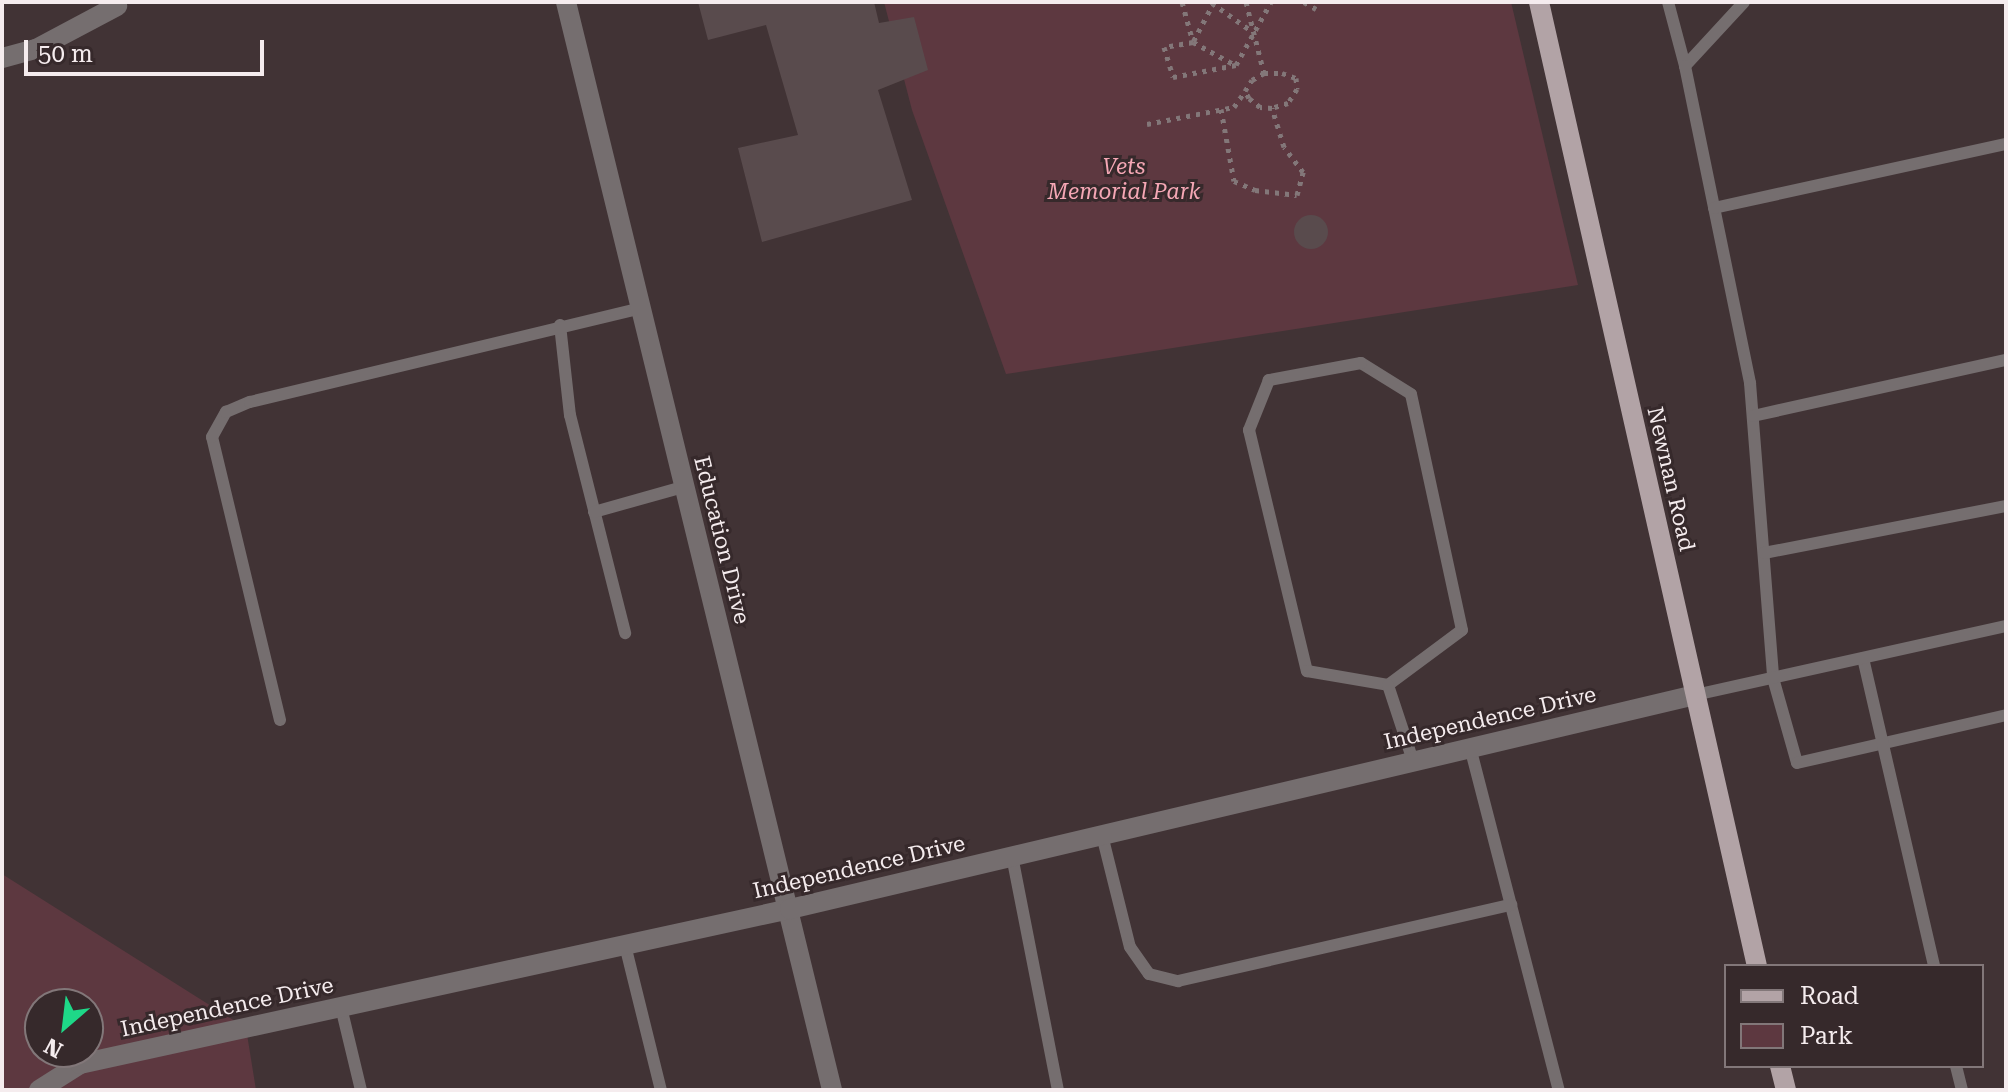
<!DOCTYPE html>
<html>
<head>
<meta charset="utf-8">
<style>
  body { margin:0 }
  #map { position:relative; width:2008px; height:1092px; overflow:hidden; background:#413335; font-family:"Roboto Serif",serif }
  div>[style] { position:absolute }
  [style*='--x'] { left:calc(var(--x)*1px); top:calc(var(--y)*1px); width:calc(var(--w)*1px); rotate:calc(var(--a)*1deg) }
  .green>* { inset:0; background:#5d3840 }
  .building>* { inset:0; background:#594b4d }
  .round { border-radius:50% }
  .path>* { height:5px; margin-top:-2.5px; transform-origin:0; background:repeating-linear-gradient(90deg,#837779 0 4px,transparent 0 10px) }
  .service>* { height:12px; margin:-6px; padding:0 6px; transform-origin:6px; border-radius:6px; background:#756e6f }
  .minor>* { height:20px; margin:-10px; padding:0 10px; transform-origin:10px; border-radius:10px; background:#756e6f }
  .primary>* { height:20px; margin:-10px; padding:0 10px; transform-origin:10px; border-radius:10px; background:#b2a3a6 }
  span { translate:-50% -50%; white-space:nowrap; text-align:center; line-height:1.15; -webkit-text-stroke:6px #36292b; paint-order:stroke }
  .park-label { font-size:22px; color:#f5a7b5; font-style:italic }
  .street-label { font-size:22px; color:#f5ecee }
  .frame { position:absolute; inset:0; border:4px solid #f5ecee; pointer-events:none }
  .legend { position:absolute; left:1724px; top:964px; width:260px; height:104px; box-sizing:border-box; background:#36292b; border:2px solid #827779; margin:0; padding:10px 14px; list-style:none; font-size:24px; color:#f5ecee }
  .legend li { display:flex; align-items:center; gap:16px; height:40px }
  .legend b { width:40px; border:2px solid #827779 }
  .north { position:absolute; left:24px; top:988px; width:80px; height:80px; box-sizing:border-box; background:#36292b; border:2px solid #827779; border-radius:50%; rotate:208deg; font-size:22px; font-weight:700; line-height:32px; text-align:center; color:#f5ecee }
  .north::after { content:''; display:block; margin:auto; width:28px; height:36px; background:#1ed888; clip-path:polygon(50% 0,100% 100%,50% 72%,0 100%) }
  .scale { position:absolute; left:24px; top:40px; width:240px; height:36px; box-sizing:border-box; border:4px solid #f5ecee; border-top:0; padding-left:10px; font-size:24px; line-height:28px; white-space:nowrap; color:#f5ecee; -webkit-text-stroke:6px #36292b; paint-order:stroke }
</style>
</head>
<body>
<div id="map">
  <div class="green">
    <i style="clip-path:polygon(884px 2px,1511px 2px,1578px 285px,1006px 374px,912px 110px)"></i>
    <i style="clip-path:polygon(evenodd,2px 874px,246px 1028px,256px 1090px,2px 1090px,2px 874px,40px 1004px,88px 1004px,88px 1052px,40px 1052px,40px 1004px)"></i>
  </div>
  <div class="building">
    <i style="clip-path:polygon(698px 2px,874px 2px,879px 23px,914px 17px,928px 70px,878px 90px,912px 200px,762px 242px,738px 148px,798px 135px,766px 25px,708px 40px)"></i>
    <i class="round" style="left:1294px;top:215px;width:34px;height:34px"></i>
  </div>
  <div class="path">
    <i style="--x:1182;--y:2;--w:41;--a:74.6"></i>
    <i style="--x:1193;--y:42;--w:48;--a:28.7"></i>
    <i style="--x:1214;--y:2;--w:45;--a:117.7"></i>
    <i style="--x:1193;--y:42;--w:29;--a:170"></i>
    <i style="--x:1164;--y:47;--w:31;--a:73"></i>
    <i style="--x:1173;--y:77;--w:64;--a:-10.8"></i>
    <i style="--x:1246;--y:2;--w:73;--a:75.8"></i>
    <i style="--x:1304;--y:2;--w:14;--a:30"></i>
    <i style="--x:1212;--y:3;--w:50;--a:35.3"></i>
    <i style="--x:1236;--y:65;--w:72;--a:-60.9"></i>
    <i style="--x:1264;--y:73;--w:18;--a:0"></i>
    <i style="--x:1282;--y:73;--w:15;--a:20"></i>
    <i style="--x:1296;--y:78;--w:11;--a:85"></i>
    <i style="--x:1297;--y:89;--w:17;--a:123"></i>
    <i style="--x:1288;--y:103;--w:17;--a:163"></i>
    <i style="--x:1272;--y:108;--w:12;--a:-175"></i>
    <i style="--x:1260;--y:107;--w:14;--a:-141"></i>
    <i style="--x:1249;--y:98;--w:8;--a:-120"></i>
    <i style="--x:1245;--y:91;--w:13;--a:-58"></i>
    <i style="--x:1252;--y:80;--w:14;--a:-30"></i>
    <i style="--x:1221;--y:109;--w:73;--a:79.8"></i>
    <i style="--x:1234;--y:181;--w:23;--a:23"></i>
    <i style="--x:1255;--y:190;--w:42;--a:6.8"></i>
    <i style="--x:1297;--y:195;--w:24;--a:-75"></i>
    <i style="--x:1303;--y:172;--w:31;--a:-127"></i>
    <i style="--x:1284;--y:147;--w:41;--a:-107.1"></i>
    <i style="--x:1147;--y:124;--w:89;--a:-11.1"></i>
    <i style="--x:1234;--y:107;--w:19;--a:-55"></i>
  </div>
  <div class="service">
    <i style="--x:1668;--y:2;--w:66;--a:75.1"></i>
    <i style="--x:1685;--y:66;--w:87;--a:-47.3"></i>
    <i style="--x:1685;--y:66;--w:324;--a:78.4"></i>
    <i style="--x:1750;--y:383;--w:296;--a:85.5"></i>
    <i style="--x:1773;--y:678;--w:88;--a:74.2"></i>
    <i style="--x:1797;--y:763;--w:214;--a:-12.9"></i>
    <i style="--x:1714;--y:208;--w:299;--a:-12.4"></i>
    <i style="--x:560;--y:325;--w:91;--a:83.7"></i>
    <i style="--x:570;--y:415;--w:225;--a:75.8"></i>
    <i style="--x:1753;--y:416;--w:259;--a:-12.5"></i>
    <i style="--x:594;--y:512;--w:92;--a:-15.7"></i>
    <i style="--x:1764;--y:553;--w:247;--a:-11"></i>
    <i style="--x:1863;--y:658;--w:316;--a:77"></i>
    <i style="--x:1388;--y:685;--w:92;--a:-36.6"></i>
    <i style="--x:1462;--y:630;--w:241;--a:-102.2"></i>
    <i style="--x:1411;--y:394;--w:59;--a:-148.2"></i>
    <i style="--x:1361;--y:363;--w:94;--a:169.5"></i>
    <i style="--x:1269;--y:380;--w:54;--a:111.8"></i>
    <i style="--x:1249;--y:430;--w:248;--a:76.5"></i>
    <i style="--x:1307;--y:671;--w:82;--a:9.8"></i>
    <i style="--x:1388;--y:685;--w:80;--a:71.8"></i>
    <i style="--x:1695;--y:695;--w:319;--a:-12.5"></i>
    <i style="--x:280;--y:720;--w:291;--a:-103.5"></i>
    <i style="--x:212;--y:437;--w:29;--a:-61"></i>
    <i style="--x:226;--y:412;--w:26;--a:-23"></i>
    <i style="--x:250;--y:402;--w:399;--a:-13.5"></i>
    <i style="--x:1470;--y:747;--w:354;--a:75.5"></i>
    <i style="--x:1102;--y:835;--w:115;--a:76"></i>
    <i style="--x:1130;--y:947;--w:33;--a:55"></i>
    <i style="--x:1149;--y:974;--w:30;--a:14"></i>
    <i style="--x:1178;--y:981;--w:342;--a:-12.9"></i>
    <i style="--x:1012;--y:856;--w:238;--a:78.9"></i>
    <i style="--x:625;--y:945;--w:149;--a:76.1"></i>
    <i style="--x:341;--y:1007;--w:85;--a:76.5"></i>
    <i style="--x:1956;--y:1066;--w:25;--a:76"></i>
  </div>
  <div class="minor">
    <i style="--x:566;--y:2;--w:1120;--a:76.26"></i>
    <i style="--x:2;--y:58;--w:35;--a:-15"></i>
    <i style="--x:36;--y:49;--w:92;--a:-28"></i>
    <i style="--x:39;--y:1090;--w:49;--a:-32.4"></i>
    <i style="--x:80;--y:1064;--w:727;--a:-12.32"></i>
    <i style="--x:790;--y:909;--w:930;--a:-13.3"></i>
  </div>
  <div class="primary">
    <i style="--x:1539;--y:2;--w:988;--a:77.26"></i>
    <i style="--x:1780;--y:1066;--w:25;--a:76"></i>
  </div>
  <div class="park-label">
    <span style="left:1124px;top:179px">Vets<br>Memorial Park</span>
  </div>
  <div class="street-label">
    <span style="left:1671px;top:479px;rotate:77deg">Newnan Road</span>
    <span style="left:722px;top:540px;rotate:76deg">Education Drive</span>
    <span style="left:1490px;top:718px;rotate:-13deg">Independence Drive</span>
    <span style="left:859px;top:867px;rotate:-13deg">Independence Drive</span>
    <span style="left:227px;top:1007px;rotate:-12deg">Independence Drive</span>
  </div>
  <div class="frame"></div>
  <ul class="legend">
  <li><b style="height:10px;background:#b2a3a6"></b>Road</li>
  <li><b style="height:22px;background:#5d3840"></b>Park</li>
  </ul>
  <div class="north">N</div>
  <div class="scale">50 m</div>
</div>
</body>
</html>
